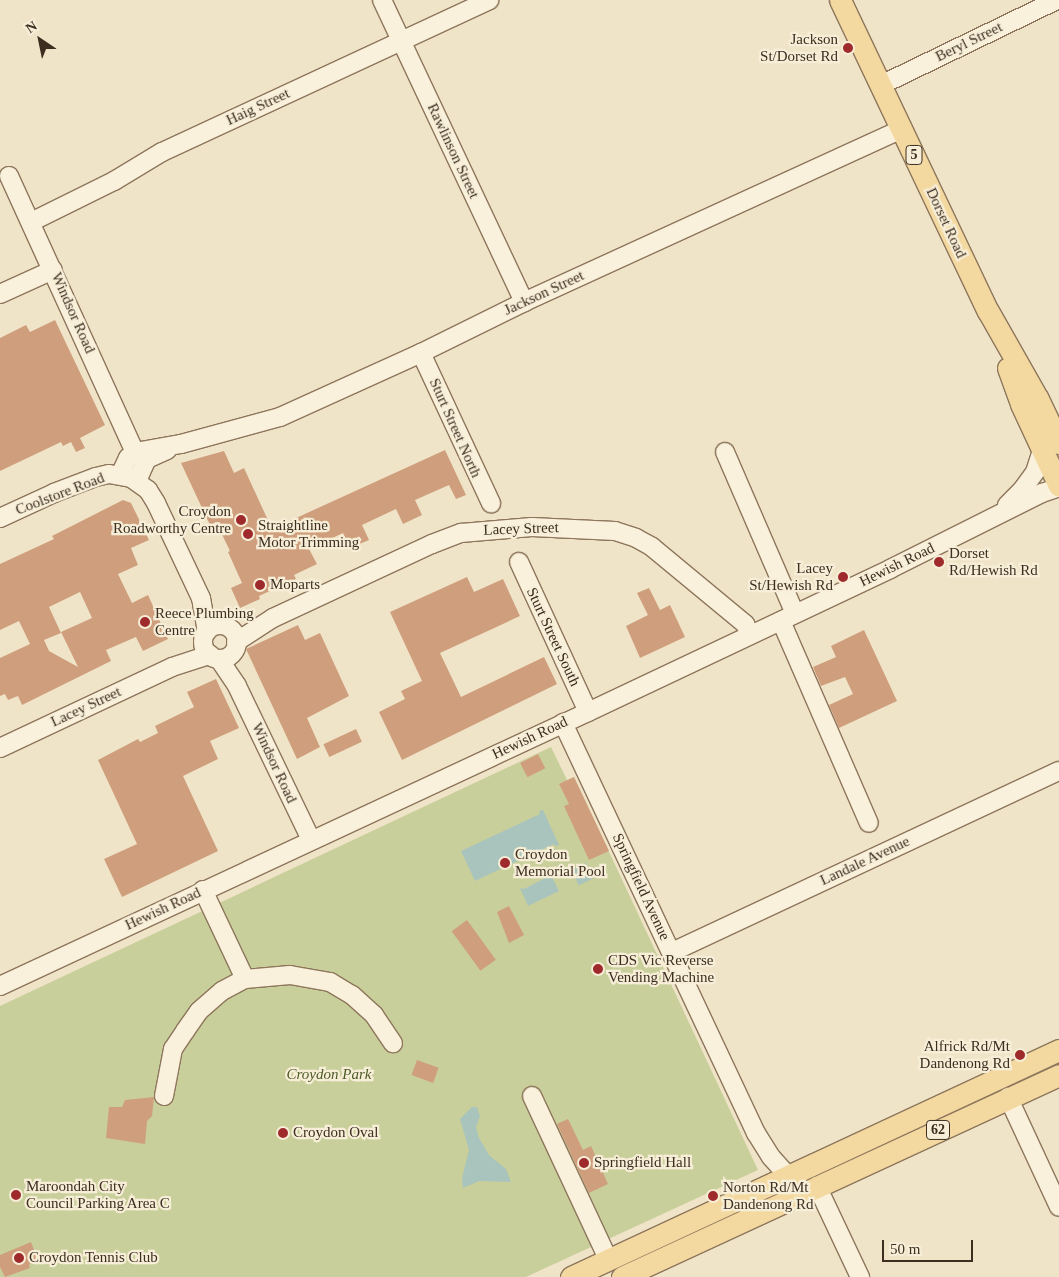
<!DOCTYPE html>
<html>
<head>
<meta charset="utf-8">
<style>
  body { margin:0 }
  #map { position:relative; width:1059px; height:1277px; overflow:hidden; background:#f0e4c8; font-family:Georgia,serif }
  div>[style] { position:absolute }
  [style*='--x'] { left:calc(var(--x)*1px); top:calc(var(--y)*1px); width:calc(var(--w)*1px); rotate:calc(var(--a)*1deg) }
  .green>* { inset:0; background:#c9cf9b }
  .water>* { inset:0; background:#a9c4bc; transform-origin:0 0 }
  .building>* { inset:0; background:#cf9f7d; transform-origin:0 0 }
  .roads { filter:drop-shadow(1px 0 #8d765c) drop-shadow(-1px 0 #8d765c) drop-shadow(0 1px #8d765c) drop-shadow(0 -1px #8d765c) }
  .minor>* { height:18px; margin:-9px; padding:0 9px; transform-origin:9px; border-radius:9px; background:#faf1dc }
  .minor>.ring { margin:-9px; padding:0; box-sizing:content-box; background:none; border:18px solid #faf1dc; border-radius:50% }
  .major>* { height:21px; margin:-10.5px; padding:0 10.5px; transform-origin:10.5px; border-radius:10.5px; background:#f3d9a0 }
  .dots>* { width:14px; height:14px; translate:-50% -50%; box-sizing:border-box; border:2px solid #f7eed8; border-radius:50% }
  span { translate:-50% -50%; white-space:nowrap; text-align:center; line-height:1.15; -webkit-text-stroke:4.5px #f7eed8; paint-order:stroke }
  .shield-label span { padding:1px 4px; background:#f7eed8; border:1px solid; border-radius:4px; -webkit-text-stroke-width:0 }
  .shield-label { font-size:14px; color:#3d2e20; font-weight:700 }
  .poi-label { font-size:15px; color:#3d2e20 }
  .right { translate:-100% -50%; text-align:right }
  .left { translate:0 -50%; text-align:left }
  .street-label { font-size:15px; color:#3d2e20 }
  .park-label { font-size:15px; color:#4d5a26; font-style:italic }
  .north { position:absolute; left:15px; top:15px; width:50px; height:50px; -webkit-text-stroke:4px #f7eed8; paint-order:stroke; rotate:326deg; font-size:14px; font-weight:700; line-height:20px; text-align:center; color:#3d2e20 }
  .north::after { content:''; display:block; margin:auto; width:18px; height:22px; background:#3d2e20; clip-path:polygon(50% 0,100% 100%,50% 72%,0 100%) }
  .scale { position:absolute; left:882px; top:1240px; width:91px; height:22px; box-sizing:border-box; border:2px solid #3d2e20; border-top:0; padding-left:6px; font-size:15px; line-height:18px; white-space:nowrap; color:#3d2e20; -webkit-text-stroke:4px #f7eed8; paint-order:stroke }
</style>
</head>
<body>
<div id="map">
  <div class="green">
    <i style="clip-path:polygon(551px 747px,567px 780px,574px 777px,758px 1170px,526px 1277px,0 1277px,0 1006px)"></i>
  </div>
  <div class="water">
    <i style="clip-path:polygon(543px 810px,559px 845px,556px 846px,554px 844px,475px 881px,461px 851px,540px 814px,539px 811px)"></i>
    <i style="left:586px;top:863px;width:17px;height:16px;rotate:65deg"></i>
    <i style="clip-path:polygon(551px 875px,559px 891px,528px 906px,520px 888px,524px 889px)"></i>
    <i style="clip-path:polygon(472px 1107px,477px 1107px,480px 1116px,476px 1127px,479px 1138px,489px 1155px,506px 1169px,511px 1182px,479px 1181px,463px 1188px,462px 1178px,469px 1150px,460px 1119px)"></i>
  </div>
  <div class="building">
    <i style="clip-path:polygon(55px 320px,105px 425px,80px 438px,85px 448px,76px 452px,71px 442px,63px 446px,61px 442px,0 471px,0 338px,26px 325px,30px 332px)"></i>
    <i style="clip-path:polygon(445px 450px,466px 495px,456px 499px,449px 485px,415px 500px,422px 515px,403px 524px,396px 509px,362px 525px,369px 540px,350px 548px,343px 533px,309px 549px,317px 564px,294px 575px,296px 579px,259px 596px,260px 599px,240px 608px,231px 588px,242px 583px,228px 552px,230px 551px,216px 522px,210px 525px,181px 463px,224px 451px,234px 473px,244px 468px,272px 529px)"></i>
    <i style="clip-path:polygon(evenodd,123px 500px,131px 503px,149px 540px,131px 548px,138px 565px,118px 574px,132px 603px,148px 595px,168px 639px,143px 651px,136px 637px,106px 650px,111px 661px,22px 705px,18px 696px,8px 700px,5px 694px,0 696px,0 658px,30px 644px,19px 621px,0 630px,0 564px,54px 539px,52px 536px,123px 500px,80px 592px,92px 618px,61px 632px,78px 667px,49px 651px,44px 640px,61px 633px,49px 607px,80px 592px)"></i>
    <i style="clip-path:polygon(467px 577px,474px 592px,503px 579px,520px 616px,440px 653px,461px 697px,544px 657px,557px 684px,402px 760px,379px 712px,405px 699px,401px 691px,422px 681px,390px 612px)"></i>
    <i style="clip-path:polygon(649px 588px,660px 610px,670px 605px,685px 637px,640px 658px,626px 626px,648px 615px,637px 593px)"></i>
    <i style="clip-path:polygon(298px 625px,305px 640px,320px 633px,349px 696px,307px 718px,320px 747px,297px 759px,246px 649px)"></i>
    <i style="clip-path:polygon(864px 630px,897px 701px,839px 728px,829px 705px,853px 694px,845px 677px,821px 686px,813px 667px,836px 657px,831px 646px)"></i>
    <i style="clip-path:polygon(216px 679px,239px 728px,210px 741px,218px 759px,183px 776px,218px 851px,122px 897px,104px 859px,137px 844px,98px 760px,138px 739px,140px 742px,158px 733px,155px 726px,194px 707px,187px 692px)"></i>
    <i style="left:356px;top:729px;width:14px;height:36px;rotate:65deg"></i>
    <i style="left:538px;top:754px;width:16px;height:20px;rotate:63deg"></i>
    <i style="clip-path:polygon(574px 777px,609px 851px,589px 860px,564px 806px,569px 804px,559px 784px)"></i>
    <i style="clip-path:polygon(509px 906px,524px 935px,509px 943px,497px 912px)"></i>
    <i style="left:467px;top:920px;width:49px;height:19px;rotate:54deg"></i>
    <i style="left:417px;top:1060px;width:23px;height:16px;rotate:20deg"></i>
    <i style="clip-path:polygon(154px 1097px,152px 1116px,147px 1121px,145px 1144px,106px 1138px,109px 1107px,122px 1107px,125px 1100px)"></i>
    <i style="clip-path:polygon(568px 1119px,583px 1150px,591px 1146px,608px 1184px,589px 1193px,557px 1124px)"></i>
    <i style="clip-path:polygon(31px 1242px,38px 1260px,29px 1264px,30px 1268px,5px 1277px,0 1267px,0 1255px)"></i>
  </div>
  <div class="roads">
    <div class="minor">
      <i style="--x:382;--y:0;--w:334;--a:64.8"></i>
      <i style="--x:881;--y:85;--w:195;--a:-25.8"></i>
      <i style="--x:9;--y:176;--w:303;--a:65.5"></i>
      <i style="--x:31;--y:222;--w:93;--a:-26.3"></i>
      <i style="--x:114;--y:181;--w:56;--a:-31.1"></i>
      <i style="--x:162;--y:152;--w:361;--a:-24.9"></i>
      <i style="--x:0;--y:294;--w:58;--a:-24.4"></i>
      <i style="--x:421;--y:353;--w:166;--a:65"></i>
      <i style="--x:725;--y:452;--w:176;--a:66.6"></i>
      <i style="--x:120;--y:475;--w:19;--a:-65"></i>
      <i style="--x:128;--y:458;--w:9;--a:-41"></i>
      <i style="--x:135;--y:452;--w:47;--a:-9.9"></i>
      <i style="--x:181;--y:444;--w:103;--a:-15.3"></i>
      <i style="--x:280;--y:417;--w:155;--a:-24.4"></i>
      <i style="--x:421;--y:353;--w:115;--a:-26.3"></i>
      <i style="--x:524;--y:302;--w:416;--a:-24.6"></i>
      <i style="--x:137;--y:481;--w:24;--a:-66"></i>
      <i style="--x:147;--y:459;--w:22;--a:-24"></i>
      <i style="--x:1007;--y:505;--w:21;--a:-45"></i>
      <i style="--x:1022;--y:490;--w:22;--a:-54"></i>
      <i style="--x:1035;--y:472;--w:23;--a:-72"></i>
      <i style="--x:0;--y:518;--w:60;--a:-24.8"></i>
      <i style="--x:54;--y:493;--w:45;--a:-20.9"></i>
      <i style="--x:96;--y:477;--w:13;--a:-13"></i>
      <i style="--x:109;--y:474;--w:22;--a:10"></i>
      <i style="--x:131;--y:478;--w:21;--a:35"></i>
      <i style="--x:148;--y:490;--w:15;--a:58"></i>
      <i style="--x:156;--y:503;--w:105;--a:64.7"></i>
      <i style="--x:201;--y:598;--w:34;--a:80"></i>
      <i style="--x:519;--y:562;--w:165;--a:65.3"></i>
      <i style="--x:781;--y:621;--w:220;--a:66.5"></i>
      <i class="ring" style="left:203px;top:625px;width:16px;height:16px"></i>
      <i style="--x:236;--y:642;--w:44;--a:-33"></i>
      <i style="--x:273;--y:618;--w:175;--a:-25"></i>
      <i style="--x:432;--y:544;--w:31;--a:-21"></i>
      <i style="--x:461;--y:533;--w:71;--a:-4.8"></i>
      <i style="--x:532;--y:527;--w:83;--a:2.8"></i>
      <i style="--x:615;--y:531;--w:22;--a:18"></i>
      <i style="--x:636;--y:538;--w:18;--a:29"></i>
      <i style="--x:652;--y:547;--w:121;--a:39.6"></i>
      <i style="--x:745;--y:624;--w:11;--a:63"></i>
      <i style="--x:219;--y:659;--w:32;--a:56"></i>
      <i style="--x:237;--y:686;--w:171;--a:64.3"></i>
      <i style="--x:563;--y:723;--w:453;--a:64.8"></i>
      <i style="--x:756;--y:1133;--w:28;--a:58"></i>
      <i style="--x:771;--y:1157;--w:25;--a:48"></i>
      <i style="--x:0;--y:748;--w:190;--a:-25.2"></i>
      <i style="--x:172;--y:667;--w:40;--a:-18"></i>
      <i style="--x:203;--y:890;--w:98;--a:64.7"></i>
      <i style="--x:672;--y:952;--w:427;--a:-25.1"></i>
      <i style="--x:0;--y:986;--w:649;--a:-24.98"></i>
      <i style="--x:588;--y:712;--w:334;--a:-25.3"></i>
      <i style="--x:890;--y:569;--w:170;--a:-26.6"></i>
      <i style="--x:1042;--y:493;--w:18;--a:-19"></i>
      <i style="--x:164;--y:1096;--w:48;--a:-79.2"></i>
      <i style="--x:173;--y:1049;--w:22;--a:-56"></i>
      <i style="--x:185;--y:1031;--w:24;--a:-55"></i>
      <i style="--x:199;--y:1011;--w:30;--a:-41"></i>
      <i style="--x:222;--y:991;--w:26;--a:-28"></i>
      <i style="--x:245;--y:979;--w:45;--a:-5.1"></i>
      <i style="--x:290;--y:975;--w:41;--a:9.9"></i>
      <i style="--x:330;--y:982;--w:26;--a:31"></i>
      <i style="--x:352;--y:995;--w:30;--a:42"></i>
      <i style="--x:374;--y:1015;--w:34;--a:56"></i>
      <i style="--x:532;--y:1096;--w:180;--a:65"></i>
      <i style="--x:1008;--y:1097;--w:121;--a:65.1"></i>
      <i style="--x:817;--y:1186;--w:101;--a:64.7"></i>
    </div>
    <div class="major">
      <i style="--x:840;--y:0;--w:344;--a:64.6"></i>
      <i style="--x:988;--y:311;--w:101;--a:60.4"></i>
      <i style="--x:1038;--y:399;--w:49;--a:64.5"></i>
      <i style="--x:1008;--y:368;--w:38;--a:70"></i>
      <i style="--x:1021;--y:404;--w:90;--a:65.1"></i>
      <i style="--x:571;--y:1277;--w:538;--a:-24.95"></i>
      <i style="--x:622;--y:1277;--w:481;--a:-24.8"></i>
    </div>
  </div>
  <div class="dots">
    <i style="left:848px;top:48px;background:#9e2a2b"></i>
    <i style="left:241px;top:520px;background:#9e2a2b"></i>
    <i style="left:248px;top:534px;background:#9e2a2b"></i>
    <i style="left:939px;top:562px;background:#9e2a2b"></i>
    <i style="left:843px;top:577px;background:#9e2a2b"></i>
    <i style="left:260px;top:585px;background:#9e2a2b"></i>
    <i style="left:145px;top:622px;background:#9e2a2b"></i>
    <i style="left:505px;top:863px;background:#9e2a2b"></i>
    <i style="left:598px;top:969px;background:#9e2a2b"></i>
    <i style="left:1020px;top:1055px;background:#9e2a2b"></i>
    <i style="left:283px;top:1133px;background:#9e2a2b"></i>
    <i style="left:584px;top:1163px;background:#9e2a2b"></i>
    <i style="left:16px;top:1195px;background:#9e2a2b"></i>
    <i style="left:713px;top:1196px;background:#9e2a2b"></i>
    <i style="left:19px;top:1258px;background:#9e2a2b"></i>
  </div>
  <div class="shield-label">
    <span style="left:914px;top:155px">5</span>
    <span style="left:938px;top:1130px">62</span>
  </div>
  <div class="poi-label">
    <span class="right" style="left:838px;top:48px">Jackson<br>St/Dorset Rd</span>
    <span class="right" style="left:231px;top:520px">Croydon<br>Roadworthy Centre</span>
    <span class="left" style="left:258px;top:534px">Straightline<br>Motor Trimming</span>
    <span class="left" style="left:949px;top:562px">Dorset<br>Rd/Hewish Rd</span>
    <span class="right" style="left:833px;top:577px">Lacey<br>St/Hewish Rd</span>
    <span class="left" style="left:270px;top:585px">Moparts</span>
    <span class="left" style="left:155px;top:622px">Reece Plumbing<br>Centre</span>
    <span class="left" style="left:515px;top:863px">Croydon<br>Memorial Pool</span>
    <span class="left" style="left:608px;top:969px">CDS Vic Reverse<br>Vending Machine</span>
    <span class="right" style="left:1010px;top:1055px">Alfrick Rd/Mt<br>Dandenong Rd</span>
    <span class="left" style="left:293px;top:1133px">Croydon Oval</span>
    <span class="left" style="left:594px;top:1163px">Springfield Hall</span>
    <span class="left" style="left:26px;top:1195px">Maroondah City<br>Council Parking Area C</span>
    <span class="left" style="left:723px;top:1196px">Norton Rd/Mt<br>Dandenong Rd</span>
    <span class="left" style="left:29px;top:1258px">Croydon Tennis Club</span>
  </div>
  <div class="street-label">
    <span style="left:969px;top:42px;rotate:-26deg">Beryl Street</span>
    <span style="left:258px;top:107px;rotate:-25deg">Haig Street</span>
    <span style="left:453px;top:151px;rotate:65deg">Rawlinson Street</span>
    <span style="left:946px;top:223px;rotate:65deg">Dorset Road</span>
    <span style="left:544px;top:293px;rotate:-25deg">Jackson Street</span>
    <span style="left:73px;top:313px;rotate:66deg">Windsor Road</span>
    <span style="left:455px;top:428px;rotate:66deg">Sturt Street North</span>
    <span style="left:60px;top:494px;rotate:-21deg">Coolstore Road</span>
    <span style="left:521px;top:529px;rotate:-2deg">Lacey Street</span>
    <span style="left:897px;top:565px;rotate:-26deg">Hewish Road</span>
    <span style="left:553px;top:637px;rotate:65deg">Sturt Street South</span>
    <span style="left:86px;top:707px;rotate:-25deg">Lacey Street</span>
    <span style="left:530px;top:738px;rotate:-25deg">Hewish Road</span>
    <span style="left:274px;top:763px;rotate:65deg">Windsor Road</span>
    <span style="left:865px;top:861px;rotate:-25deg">Landale Avenue</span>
    <span style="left:641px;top:887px;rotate:65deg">Springfield Avenue</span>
    <span style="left:163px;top:909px;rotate:-25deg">Hewish Road</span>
  </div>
  <div class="park-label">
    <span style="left:329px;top:1075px">Croydon Park</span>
  </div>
  <div class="north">N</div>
  <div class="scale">50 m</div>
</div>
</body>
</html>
